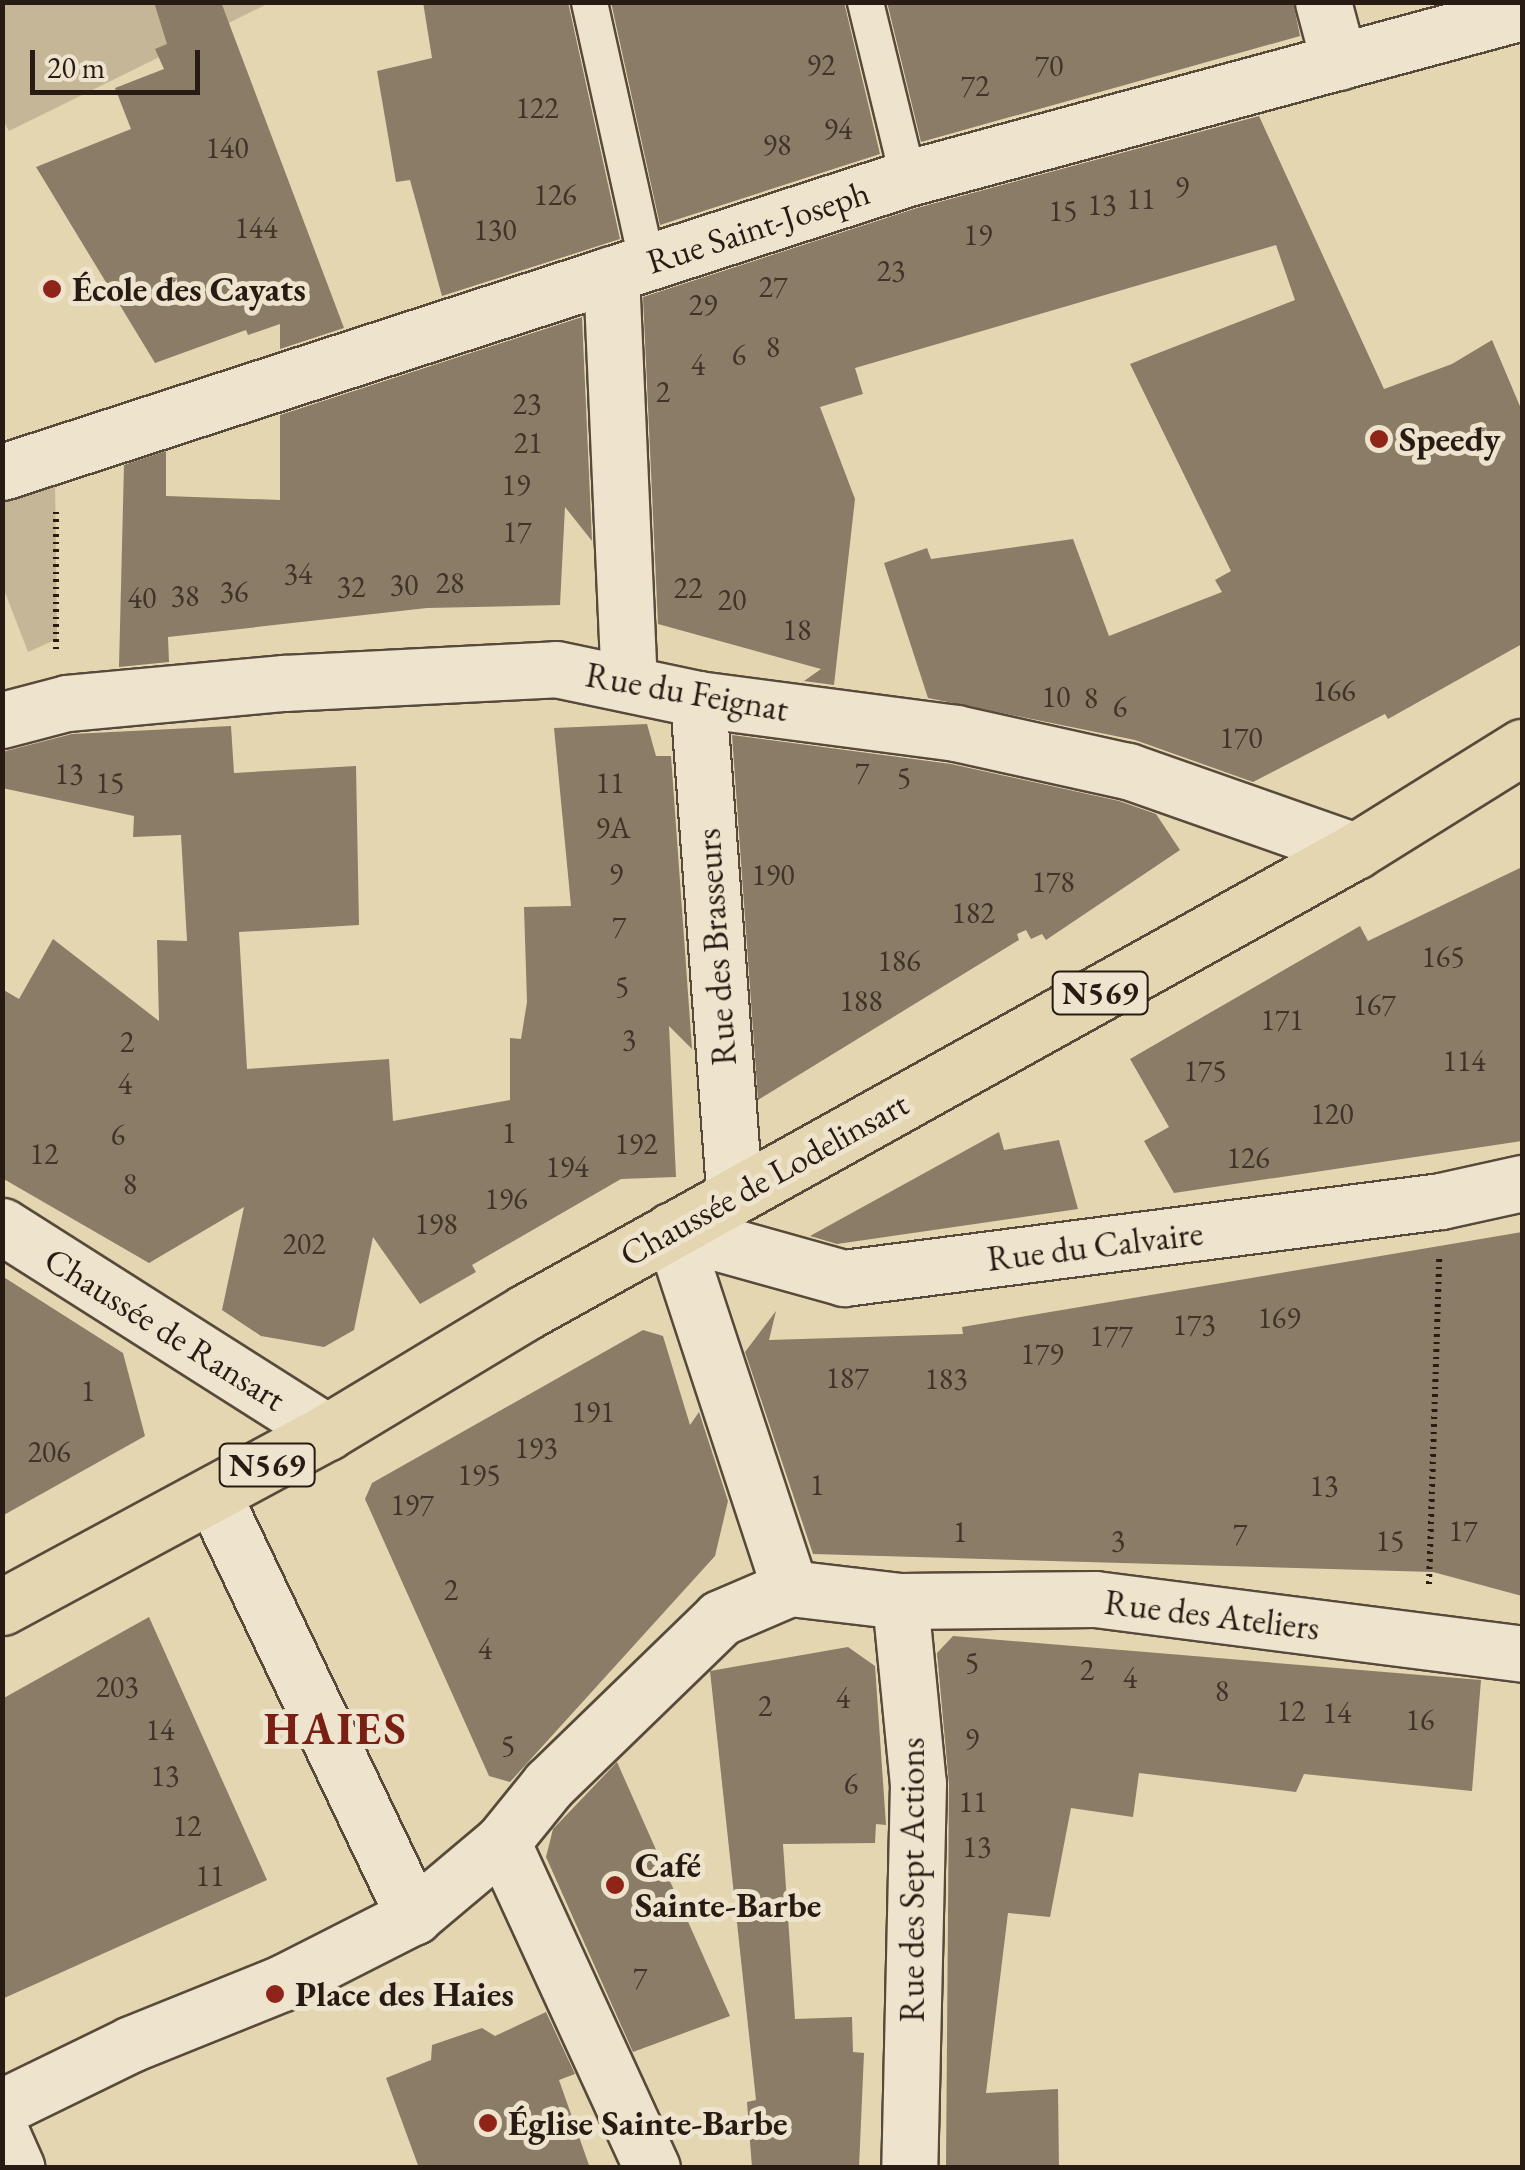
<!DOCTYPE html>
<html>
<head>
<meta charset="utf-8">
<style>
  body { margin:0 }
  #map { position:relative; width:1525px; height:2170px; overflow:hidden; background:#e5d6b2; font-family:"EB Garamond",serif }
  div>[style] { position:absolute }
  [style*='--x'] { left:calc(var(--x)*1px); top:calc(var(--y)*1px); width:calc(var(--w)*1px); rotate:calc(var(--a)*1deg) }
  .green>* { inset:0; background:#c5b697 }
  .building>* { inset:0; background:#8a7c66 }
  .path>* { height:6px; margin-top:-3px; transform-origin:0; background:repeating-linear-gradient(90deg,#281b13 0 2.5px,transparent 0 7.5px) }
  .roads { filter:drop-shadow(2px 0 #574a3b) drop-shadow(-2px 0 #574a3b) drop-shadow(0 2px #574a3b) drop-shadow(0 -2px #574a3b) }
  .service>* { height:35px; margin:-17.5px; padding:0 17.5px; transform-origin:17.5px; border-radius:17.5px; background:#eee4cd }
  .minor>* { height:55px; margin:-27.5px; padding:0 27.5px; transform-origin:27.5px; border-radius:27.5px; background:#eee4cd }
  .secondary>* { height:55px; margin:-27.5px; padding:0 27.5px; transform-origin:27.5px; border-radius:27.5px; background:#eee4cd }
  .primary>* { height:55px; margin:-27.5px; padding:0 27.5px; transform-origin:27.5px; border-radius:27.5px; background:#e5d6b2 }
  .dots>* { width:28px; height:28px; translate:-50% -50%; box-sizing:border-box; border:5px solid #eee4cd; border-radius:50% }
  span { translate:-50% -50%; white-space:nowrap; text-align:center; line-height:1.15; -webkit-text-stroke:10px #eee4cd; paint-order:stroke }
  .number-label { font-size:30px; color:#403328 }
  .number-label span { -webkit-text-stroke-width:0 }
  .shield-label span { padding:2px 8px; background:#eee4cd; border:2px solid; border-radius:8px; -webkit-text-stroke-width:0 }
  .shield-label { font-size:32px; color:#281b13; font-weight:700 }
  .street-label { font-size:35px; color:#281b13 }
  .poi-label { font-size:35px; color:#281b13; font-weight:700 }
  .left { translate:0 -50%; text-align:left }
  .district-label { font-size:45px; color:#7a1f14; font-weight:700; letter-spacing:2.5px }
  .frame { position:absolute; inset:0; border:5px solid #281b13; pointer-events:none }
  .scale { position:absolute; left:30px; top:50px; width:170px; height:45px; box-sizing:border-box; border:5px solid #281b13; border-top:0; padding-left:12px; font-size:30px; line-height:35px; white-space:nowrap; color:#281b13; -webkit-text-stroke:8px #eee4cd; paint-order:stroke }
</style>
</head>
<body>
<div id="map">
  <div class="green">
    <i style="clip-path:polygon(2px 3px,267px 2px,267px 4px,9px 131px,2px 119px)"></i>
    <i style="clip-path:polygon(55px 477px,57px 639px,28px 652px,3px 587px,3px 496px)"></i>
  </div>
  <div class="building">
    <i style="clip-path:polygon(154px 2px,221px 2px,344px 328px,280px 349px,280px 324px,248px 335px,246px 330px,155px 363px,36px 167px,131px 129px,115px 88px,164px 69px,155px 49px,167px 44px)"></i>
    <i style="clip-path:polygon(423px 2px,568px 2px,620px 239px,442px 296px,410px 180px,396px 182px,377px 71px,432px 58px)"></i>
    <i style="clip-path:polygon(611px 2px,844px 2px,880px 154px,660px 225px)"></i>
    <i style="clip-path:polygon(887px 2px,1293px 2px,1300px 36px,921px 142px)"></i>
    <i style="clip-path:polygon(1259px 116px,1384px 389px,1452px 364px,1492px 340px,1522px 411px,1522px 644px,1388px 719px,1385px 714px,1253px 782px,1135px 740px,928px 698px,884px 563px,927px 548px,931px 559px,1073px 539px,1109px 636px,1222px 592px,1215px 580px,1231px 571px,1130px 364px,1295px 300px,1276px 245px,855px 368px,863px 394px,820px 407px,855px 499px,834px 685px,804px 681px,821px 669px,658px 624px,643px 297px,917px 208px)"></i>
    <i style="clip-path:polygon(582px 317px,592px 541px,565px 507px,560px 605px,427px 608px,168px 637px,169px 662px,119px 667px,124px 465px,166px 451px,166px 496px,280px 500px,280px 415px)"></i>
    <i style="clip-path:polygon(647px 724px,656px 756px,671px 756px,692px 1049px,669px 1026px,676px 1177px,621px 1179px,472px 1265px,476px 1272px,420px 1304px,373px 1237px,354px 1330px,324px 1347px,261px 1336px,222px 1310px,244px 1207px,149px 1263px,2px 1178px,2px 989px,19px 999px,53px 939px,159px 1021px,157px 940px,187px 941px,181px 835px,133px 837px,134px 816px,2px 788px,2px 752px,72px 734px,231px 726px,234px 773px,356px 766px,359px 925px,239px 932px,247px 1069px,389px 1059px,393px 1121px,510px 1100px,510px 1038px,521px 1039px,527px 1002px,524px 907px,571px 906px,554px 728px)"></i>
    <i style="clip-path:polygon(732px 735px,951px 764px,1119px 801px,1156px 814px,1180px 850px,1046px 940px,1042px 934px,1031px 939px,1026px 930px,1017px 934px,1019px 940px,758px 1100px)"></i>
    <i style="clip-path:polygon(1522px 867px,1522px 1141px,1174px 1193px,1144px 1141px,1169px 1127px,1130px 1059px,1360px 926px,1368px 941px)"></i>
    <i style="clip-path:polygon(999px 1132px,1004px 1150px,1059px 1140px,1078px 1209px,837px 1244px,810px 1236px)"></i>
    <i style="clip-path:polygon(1522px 1232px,1522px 1596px,1433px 1572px,813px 1554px,745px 1352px,776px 1311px,769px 1340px,963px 1334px,962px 1327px)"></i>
    <i style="clip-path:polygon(2px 1276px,123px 1353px,145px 1436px,2px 1516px)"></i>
    <i style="clip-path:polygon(643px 1330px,663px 1336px,690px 1425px,699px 1412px,728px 1501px,715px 1556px,510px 1782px,489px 1776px,365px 1499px,372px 1483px)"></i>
    <i style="clip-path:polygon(149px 1617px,267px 1880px,2px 1999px,2px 1699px)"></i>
    <i style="clip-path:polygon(953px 1636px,1481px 1680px,1472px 1791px,1304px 1774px,1296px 1792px,1139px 1773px,1133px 1817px,1071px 1808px,1050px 1917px,1008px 1913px,986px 2093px,1058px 2089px,1059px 2168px,946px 2168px,949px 1784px,937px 1653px)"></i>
    <i style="clip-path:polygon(848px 1647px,875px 1666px,886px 1825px,876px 1824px,875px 1843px,783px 1844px,795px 2019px,852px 2017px,853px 2052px,864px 2053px,859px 2168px,752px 2168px,747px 2102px,756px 2100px,710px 1671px)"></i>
    <i style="clip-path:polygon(617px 1762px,730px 2016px,633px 2052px,546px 1857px,553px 1829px)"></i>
    <i style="clip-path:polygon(546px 2012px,575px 2074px,559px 2080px,590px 2168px,419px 2168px,386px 2078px,431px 2060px,432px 2045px,482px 2028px,495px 2036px)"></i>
  </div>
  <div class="path">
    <i style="--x:56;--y:512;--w:138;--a:90"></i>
    <i style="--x:1429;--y:1584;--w:327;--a:-88.2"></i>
  </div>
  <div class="roads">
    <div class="service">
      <i style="--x:589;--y:2;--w:267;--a:77.5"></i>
      <i style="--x:865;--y:2;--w:181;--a:76.3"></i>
    </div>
    <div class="minor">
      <i style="--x:1323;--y:2;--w:62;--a:75.1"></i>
      <i style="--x:611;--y:274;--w:406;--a:87.5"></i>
      <i style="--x:2;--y:472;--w:953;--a:-17.98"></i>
      <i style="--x:908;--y:178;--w:636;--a:-15.13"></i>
      <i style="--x:698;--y:699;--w:497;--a:85.8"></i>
      <i style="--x:2;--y:720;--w:67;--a:-14.7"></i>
      <i style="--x:67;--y:703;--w:218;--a:-5.3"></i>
      <i style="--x:284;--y:683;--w:272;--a:-2.9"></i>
      <i style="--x:556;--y:669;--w:145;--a:11.9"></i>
      <i style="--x:698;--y:699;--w:260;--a:7.5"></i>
      <i style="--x:956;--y:733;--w:176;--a:12.5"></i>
      <i style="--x:1128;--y:771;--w:241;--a:19.4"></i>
      <i style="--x:2;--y:1226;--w:385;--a:32.4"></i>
      <i style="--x:672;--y:1230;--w:377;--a:71.8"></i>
      <i style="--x:213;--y:1495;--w:467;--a:64.5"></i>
      <i style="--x:900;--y:1601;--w:195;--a:-0.6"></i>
      <i style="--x:1095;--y:1599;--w:431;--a:7.3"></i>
      <i style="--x:2;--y:2107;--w:144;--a:-26"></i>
      <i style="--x:131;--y:2044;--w:163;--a:-22"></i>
      <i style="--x:282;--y:1983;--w:148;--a:-26.9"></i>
      <i style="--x:414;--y:1916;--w:115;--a:-40.1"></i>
      <i style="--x:2;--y:2135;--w:36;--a:66"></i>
      <i style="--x:652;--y:2168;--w:359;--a:-114.7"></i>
      <i style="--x:502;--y:1842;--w:75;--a:-51"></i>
      <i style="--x:549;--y:1784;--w:238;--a:-44.1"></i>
      <i style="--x:720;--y:1618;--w:76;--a:-23.2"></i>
      <i style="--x:790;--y:1588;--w:111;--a:6.7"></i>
      <i style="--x:900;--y:1601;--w:183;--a:84.4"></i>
      <i style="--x:918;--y:1783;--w:385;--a:91.3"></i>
    </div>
    <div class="secondary">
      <i style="--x:672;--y:1230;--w:179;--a:15.6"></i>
      <i style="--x:844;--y:1278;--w:602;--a:-7.35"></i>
      <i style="--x:1441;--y:1201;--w:83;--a:-12.5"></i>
    </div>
    <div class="primary">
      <i style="--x:2;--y:1607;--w:369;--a:-28.3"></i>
      <i style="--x:327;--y:1432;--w:232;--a:-31.1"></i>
      <i style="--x:526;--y:1312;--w:949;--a:-29.08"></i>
      <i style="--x:1355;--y:851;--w:197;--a:-31.9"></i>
    </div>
  </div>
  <div class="dots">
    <i style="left:52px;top:289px;background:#8f2418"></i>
    <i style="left:1379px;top:439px;background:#8f2418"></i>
    <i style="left:615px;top:1885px;background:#8f2418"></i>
    <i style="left:275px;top:1994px;background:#8f2418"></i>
    <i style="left:488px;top:2123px;background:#8f2418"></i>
  </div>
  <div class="number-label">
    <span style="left:821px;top:65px">92</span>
    <span style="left:1049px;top:66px">70</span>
    <span style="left:975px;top:86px">72</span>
    <span style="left:537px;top:108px">122</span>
    <span style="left:838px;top:129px">94</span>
    <span style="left:777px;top:145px">98</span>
    <span style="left:227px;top:148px">140</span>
    <span style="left:1182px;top:187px">9</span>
    <span style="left:555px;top:195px">126</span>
    <span style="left:1141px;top:199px">11</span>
    <span style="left:1102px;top:205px">13</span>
    <span style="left:1063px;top:211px">15</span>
    <span style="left:256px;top:228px">144</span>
    <span style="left:495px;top:230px">130</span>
    <span style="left:978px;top:235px">19</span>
    <span style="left:891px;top:271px">23</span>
    <span style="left:773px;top:287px">27</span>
    <span style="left:703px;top:305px">29</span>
    <span style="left:773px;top:347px">8</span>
    <span style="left:739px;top:355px">6</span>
    <span style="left:698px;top:365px">4</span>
    <span style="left:663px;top:392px">2</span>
    <span style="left:527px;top:404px">23</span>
    <span style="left:528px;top:443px">21</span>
    <span style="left:516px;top:485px">19</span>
    <span style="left:517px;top:532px">17</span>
    <span style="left:298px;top:574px">34</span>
    <span style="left:450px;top:583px">28</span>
    <span style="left:404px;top:585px">30</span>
    <span style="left:351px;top:587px">32</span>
    <span style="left:688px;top:588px">22</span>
    <span style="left:234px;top:592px">36</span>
    <span style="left:185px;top:596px">38</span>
    <span style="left:142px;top:598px">40</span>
    <span style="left:732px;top:600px">20</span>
    <span style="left:797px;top:630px">18</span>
    <span style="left:1334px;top:691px">166</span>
    <span style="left:1056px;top:697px">10</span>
    <span style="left:1091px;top:698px">8</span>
    <span style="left:1120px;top:707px">6</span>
    <span style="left:1241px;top:738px">170</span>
    <span style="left:862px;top:773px">7</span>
    <span style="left:69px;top:774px">13</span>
    <span style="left:904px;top:778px">5</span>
    <span style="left:110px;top:783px">15</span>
    <span style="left:610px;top:783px">11</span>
    <span style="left:613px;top:828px">9A</span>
    <span style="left:616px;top:874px">9</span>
    <span style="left:773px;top:875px">190</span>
    <span style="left:1053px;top:882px">178</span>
    <span style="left:973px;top:913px">182</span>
    <span style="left:619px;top:927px">7</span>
    <span style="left:1443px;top:957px">165</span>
    <span style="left:899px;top:961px">186</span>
    <span style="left:622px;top:987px">5</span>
    <span style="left:861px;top:1001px">188</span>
    <span style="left:1374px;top:1005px">167</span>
    <span style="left:1282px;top:1020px">171</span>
    <span style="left:629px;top:1040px">3</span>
    <span style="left:127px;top:1042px">2</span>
    <span style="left:1464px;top:1061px">114</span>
    <span style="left:1205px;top:1071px">175</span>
    <span style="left:125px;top:1084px">4</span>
    <span style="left:1332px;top:1114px">120</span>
    <span style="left:509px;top:1133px">1</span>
    <span style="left:118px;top:1135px">6</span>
    <span style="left:636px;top:1144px">192</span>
    <span style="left:44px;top:1154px">12</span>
    <span style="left:1248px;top:1158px">126</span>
    <span style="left:567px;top:1167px">194</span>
    <span style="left:130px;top:1184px">8</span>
    <span style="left:506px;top:1199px">196</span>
    <span style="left:436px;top:1224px">198</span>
    <span style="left:304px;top:1244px">202</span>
    <span style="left:1279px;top:1318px">169</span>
    <span style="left:1194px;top:1325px">173</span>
    <span style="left:1111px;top:1336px">177</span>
    <span style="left:1042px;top:1354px">179</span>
    <span style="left:847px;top:1378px">187</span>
    <span style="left:946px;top:1379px">183</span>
    <span style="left:88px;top:1391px">1</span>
    <span style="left:593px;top:1412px">191</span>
    <span style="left:536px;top:1448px">193</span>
    <span style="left:49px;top:1452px">206</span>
    <span style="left:479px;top:1475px">195</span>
    <span style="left:817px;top:1485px">1</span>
    <span style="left:1324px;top:1486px">13</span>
    <span style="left:412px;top:1505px">197</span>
    <span style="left:1463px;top:1531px">17</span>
    <span style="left:960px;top:1532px">1</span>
    <span style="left:1240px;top:1534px">7</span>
    <span style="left:1118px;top:1541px">3</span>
    <span style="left:1390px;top:1541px">15</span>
    <span style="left:451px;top:1590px">2</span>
    <span style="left:485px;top:1649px">4</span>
    <span style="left:972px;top:1663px">5</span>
    <span style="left:1087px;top:1670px">2</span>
    <span style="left:1130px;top:1678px">4</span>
    <span style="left:117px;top:1687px">203</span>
    <span style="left:1222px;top:1691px">8</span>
    <span style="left:843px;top:1698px">4</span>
    <span style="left:765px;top:1706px">2</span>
    <span style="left:1291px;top:1711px">12</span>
    <span style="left:1337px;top:1713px">14</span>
    <span style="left:1420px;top:1720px">16</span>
    <span style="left:160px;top:1730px">14</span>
    <span style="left:972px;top:1739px">9</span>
    <span style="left:508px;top:1746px">5</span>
    <span style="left:165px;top:1776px">13</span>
    <span style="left:851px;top:1784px">6</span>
    <span style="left:973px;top:1802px">11</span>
    <span style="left:187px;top:1826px">12</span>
    <span style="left:977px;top:1847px">13</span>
    <span style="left:210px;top:1876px">11</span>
    <span style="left:640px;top:1978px">7</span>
  </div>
  <div class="shield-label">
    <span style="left:1100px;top:993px">N569</span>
    <span style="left:267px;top:1465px">N569</span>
  </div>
  <div class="street-label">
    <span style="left:758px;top:227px;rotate:-18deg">Rue Saint-Joseph</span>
    <span style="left:687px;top:692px;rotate:10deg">Rue du Feignat</span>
    <span style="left:716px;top:947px;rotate:-94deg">Rue des Brasseurs</span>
    <span style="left:764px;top:1179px;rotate:-29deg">Chaussée de Lodelinsart</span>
    <span style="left:1095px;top:1246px;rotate:-7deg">Rue du Calvaire</span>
    <span style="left:165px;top:1329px;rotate:32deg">Chaussée de Ransart</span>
    <span style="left:1212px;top:1615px;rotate:7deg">Rue des Ateliers</span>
    <span style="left:912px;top:1880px;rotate:-90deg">Rue des Sept Actions</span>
  </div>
  <div class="poi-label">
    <span class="left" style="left:72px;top:289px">École des Cayats</span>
    <span class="left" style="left:1399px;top:439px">Speedy</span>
    <span class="left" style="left:635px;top:1885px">Café<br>Sainte-Barbe</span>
    <span class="left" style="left:295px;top:1994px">Place des Haies</span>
    <span class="left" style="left:508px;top:2123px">Église Sainte-Barbe</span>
  </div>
  <div class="district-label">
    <span style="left:336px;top:1729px">HAIES</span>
  </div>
  <div class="frame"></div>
  <div class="scale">20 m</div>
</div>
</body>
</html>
